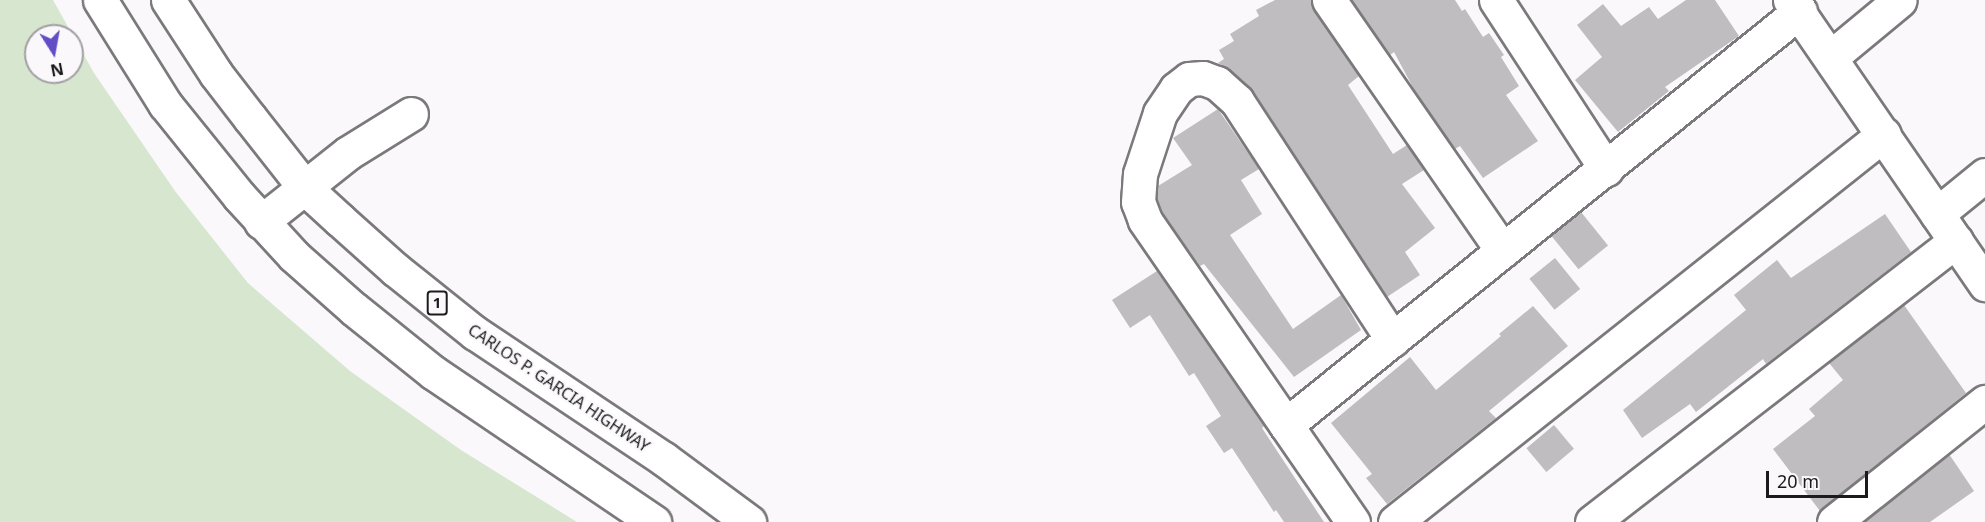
<!DOCTYPE html>
<html>
<head>
<meta charset="utf-8">
<style>
  body { margin:0 }
  #map { position:relative; width:1985px; height:522px; overflow:hidden; background:#faf8fb; font-family:"Noto Sans",sans-serif }
  div>[style] { position:absolute }
  [style*='--x'] { left:calc(var(--x)*1px); top:calc(var(--y)*1px); width:calc(var(--w)*1px); rotate:calc(var(--a)*1deg) }
  .green>* { inset:0; background:#d7e7cf }
  .building>* { inset:0; background:#bfbdc0; transform-origin:0 0 }
  .roads { filter:drop-shadow(2px 0 #7b797c) drop-shadow(-2px 0 #7b797c) drop-shadow(0 2px #7b797c) drop-shadow(0 -2px #7b797c) }
  .minor>* { height:33px; margin:-16.5px; padding:0 16.5px; transform-origin:16.5px; border-radius:16.5px; background:#fff }
  .highway>* { height:33px; margin:-16.5px; padding:0 16.5px; transform-origin:16.5px; border-radius:16.5px; background:#fff }
  span { translate:-50% -50%; white-space:nowrap; text-align:center; line-height:1.15; -webkit-text-stroke:4.5px #faf8fb; paint-order:stroke }
  .shield-label span { padding:2px 4px; background:#faf8fb; border:2px solid; border-radius:4px; -webkit-text-stroke-width:0 }
  .shield-label { font-size:15px; color:#1c1b1c; font-weight:700 }
  .street-label { font-size:16px; color:#1c1b1c }
  .north { position:absolute; left:24px; top:24px; width:60px; height:60px; box-sizing:border-box; background:#faf8fb; border:2px solid #a1a0a2; border-radius:50%; rotate:169deg; font-size:16px; font-weight:700; line-height:24px; text-align:center; color:#1c1b1c }
  .north::after { content:''; display:block; margin:auto; width:21px; height:27px; background:#614dc6; clip-path:polygon(50% 0,100% 100%,50% 72%,0 100%) }
  .scale { position:absolute; left:1766px; top:471px; width:102px; height:27px; box-sizing:border-box; border:3px solid #1c1b1c; border-top:0; padding-left:8px; font-size:18px; line-height:21px; white-space:nowrap; color:#1c1b1c; -webkit-text-stroke:4px #faf8fb; paint-order:stroke }
</style>
</head>
<body>
<div id="map">
  <div class="green">
    <i style="clip-path:polygon(evenodd,0 0,53px 0,94px 73px,175px 191px,248px 283px,350px 371px,461px 450px,577px 522px,0 522px,0 0,36px 36px,72px 36px,72px 72px,36px 72px,36px 36px)"></i>
  </div>
  <div class="building">
    <i style="clip-path:polygon(1275px 0,1311px 0,1314px 11px,1359px 76px,1348px 85px,1393px 154px,1407px 145px,1424px 170px,1402px 184px,1435px 228px,1405px 252px,1420px 275px,1387px 297px,1253px 91px,1230px 69px,1218px 63px,1224px 59px,1219px 50px,1234px 41px,1230px 34px,1259px 16px,1256px 10px)"></i>
    <i style="clip-path:polygon(1352px 0,1455px 0,1462px 11px,1465px 9px,1483px 37px,1489px 33px,1504px 55px,1501px 57px,1519px 86px,1506px 95px,1538px 141px,1483px 178px,1460px 146px,1455px 149px,1417px 95px,1394px 52px,1390px 55px)"></i>
    <i style="clip-path:polygon(1686px 0,1715px 0,1739px 36px,1665px 87px,1669px 91px,1618px 132px,1575px 80px,1602px 57px,1577px 25px,1603px 4px,1621px 26px,1649px 7px,1658px 19px)"></i>
    <i style="clip-path:polygon(1218px 109px,1259px 169px,1241px 180px,1262px 214px,1230px 235px,1293px 329px,1341px 295px,1361px 330px,1294px 377px,1204px 264px,1200px 266px,1164px 215px,1157px 199px,1158px 186px,1192px 165px,1173px 138px)"></i>
    <i style="left:1581px;top:212px;width:43px;height:38px;rotate:51deg"></i>
    <i style="clip-path:polygon(1885px 214px,1911px 252px,1766px 364px,1763px 359px,1696px 412px,1690px 404px,1642px 438px,1623px 410px,1746px 310px,1734px 295px,1777px 260px,1791px 278px)"></i>
    <i style="left:1555px;top:258px;width:40px;height:33px;rotate:51deg"></i>
    <i style="clip-path:polygon(1157px 271px,1264px 426px,1262px 428px,1324px 522px,1284px 522px,1276px 510px,1274px 512px,1232px 448px,1224px 453px,1206px 426px,1221px 416px,1194px 373px,1189px 376px,1150px 315px,1130px 328px,1112px 300px)"></i>
    <i style="clip-path:polygon(1904px 305px,1966px 393px,1820px 511px,1773px 449px,1815px 416px,1809px 409px,1843px 380px,1829px 363px)"></i>
    <i style="clip-path:polygon(1533px 306px,1568px 346px,1489px 411px,1496px 418px,1387px 504px,1366px 478px,1372px 474px,1331px 423px,1410px 357px,1436px 390px,1501px 336px,1499px 334px)"></i>
    <i style="left:1554px;top:425px;width:31px;height:36px;rotate:50deg"></i>
    <i style="clip-path:polygon(1949px 454px,1974px 491px,1930px 522px,1864px 522px)"></i>
  </div>
  <div class="roads">
    <div class="minor">
      <i style="--x:1329;--y:0;--w:305;--a:55.3"></i>
      <i style="--x:1496;--y:0;--w:202;--a:56.9"></i>
      <i style="--x:1790;--y:0;--w:345;--a:55.5"></i>
      <i style="--x:1831;--y:57;--w:89;--a:-39.6"></i>
      <i style="--x:1937;--y:214;--w:62;--a:-39.1"></i>
      <i style="--x:261;--y:222;--w:111;--a:-38.4"></i>
      <i style="--x:348;--y:153;--w:74;--a:-31.8"></i>
      <i style="--x:1286;--y:425;--w:660;--a:-38.85"></i>
      <i style="--x:1353;--y:522;--w:367;--a:-124.6"></i>
      <i style="--x:1145;--y:220;--w:19;--a:-111"></i>
      <i style="--x:1138;--y:202;--w:28;--a:-86"></i>
      <i style="--x:1140;--y:174;--w:64;--a:-71.8"></i>
      <i style="--x:1160;--y:113;--w:29;--a:-56"></i>
      <i style="--x:1176;--y:89;--w:16;--a:-38"></i>
      <i style="--x:1189;--y:79;--w:14;--a:-4"></i>
      <i style="--x:1203;--y:78;--w:15;--a:20"></i>
      <i style="--x:1217;--y:83;--w:27;--a:42"></i>
      <i style="--x:1237;--y:101;--w:285;--a:56.9"></i>
      <i style="--x:1395;--y:522;--w:624;--a:-38.43"></i>
      <i style="--x:1592;--y:522;--w:460;--a:-37.7"></i>
      <i style="--x:1834;--y:522;--w:193;--a:-38.5"></i>
    </div>
    <div class="highway">
      <i style="--x:100;--y:0;--w:123;--a:58"></i>
      <i style="--x:165;--y:104;--w:118;--a:51.2"></i>
      <i style="--x:239;--y:196;--w:81;--a:47.5"></i>
      <i style="--x:294;--y:256;--w:80;--a:41.5"></i>
      <i style="--x:354;--y:309;--w:102;--a:38.7"></i>
      <i style="--x:434;--y:373;--w:266;--a:34.1"></i>
      <i style="--x:168;--y:0;--w:88;--a:57"></i>
      <i style="--x:216;--y:74;--w:56;--a:52.3"></i>
      <i style="--x:250;--y:118;--w:89;--a:51.8"></i>
      <i style="--x:305;--y:188;--w:47;--a:42.4"></i>
      <i style="--x:340;--y:220;--w:75;--a:41.8"></i>
      <i style="--x:396;--y:270;--w:101;--a:38.6"></i>
      <i style="--x:475;--y:333;--w:227;--a:33.7"></i>
      <i style="--x:664;--y:459;--w:106;--a:36.5"></i>
    </div>
  </div>
  <div class="shield-label">
    <span style="left:437px;top:303px">1</span>
  </div>
  <div class="street-label">
    <span style="left:559px;top:388px;rotate:34deg">CARLOS P. GARCIA HIGHWAY</span>
  </div>
  <div class="north">N</div>
  <div class="scale">20 m</div>
</div>
</body>
</html>
